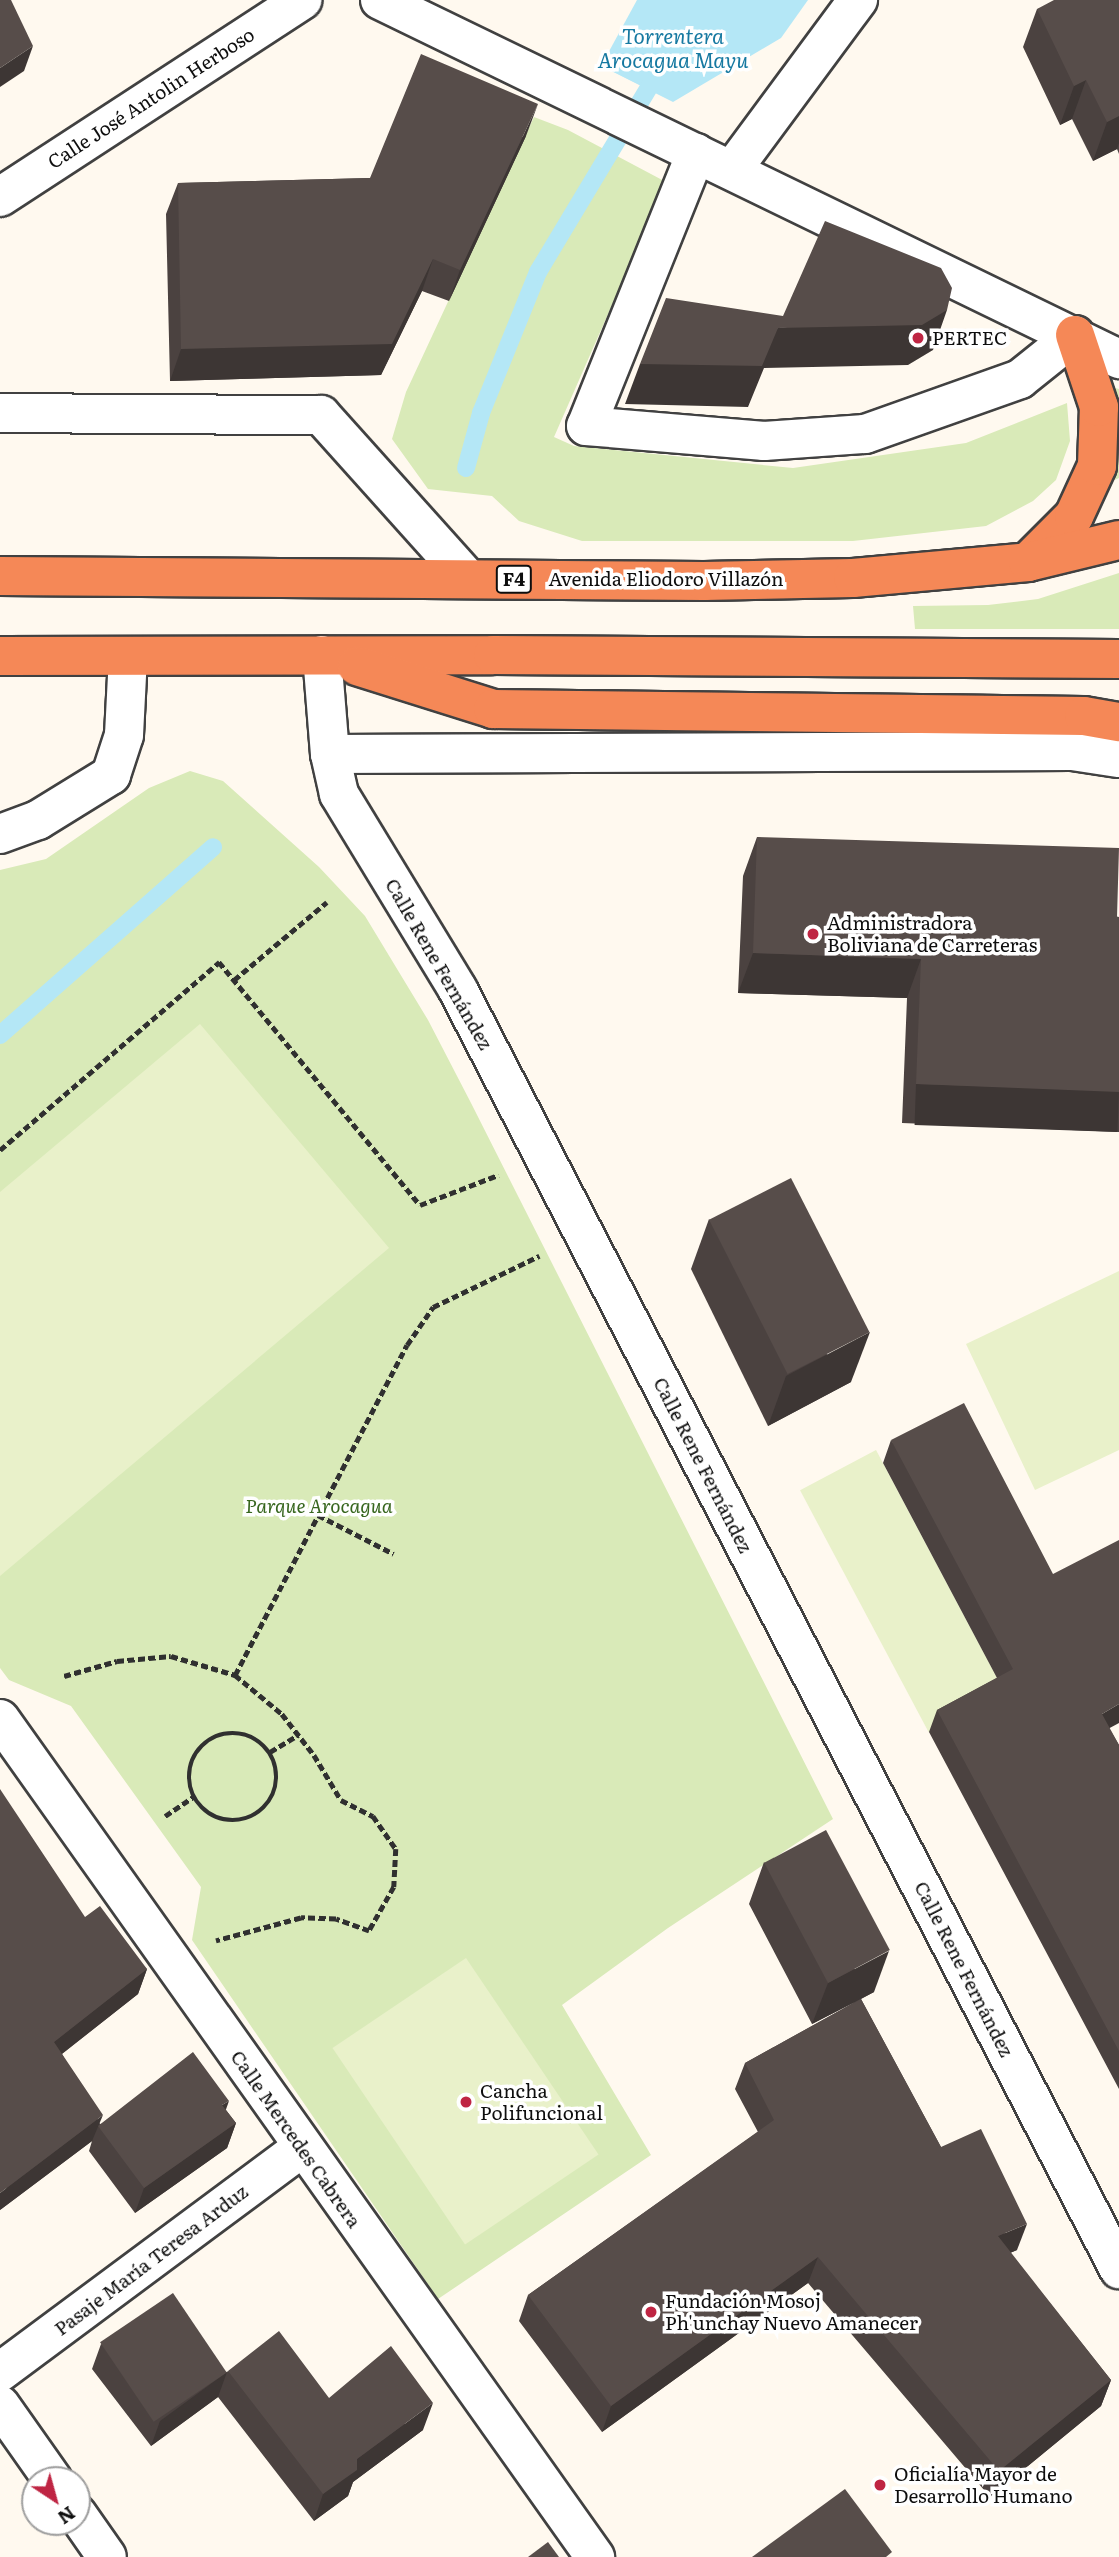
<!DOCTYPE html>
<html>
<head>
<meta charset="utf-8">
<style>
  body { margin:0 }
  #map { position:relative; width:1119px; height:2557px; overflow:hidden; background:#fff9ef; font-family:Literata,serif }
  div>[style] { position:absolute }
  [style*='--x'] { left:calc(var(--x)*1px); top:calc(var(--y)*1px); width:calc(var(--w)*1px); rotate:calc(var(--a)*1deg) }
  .green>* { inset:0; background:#d9eab8 }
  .pitch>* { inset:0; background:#e9f1ca; transform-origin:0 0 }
  .water>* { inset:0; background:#b4e7f6 }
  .pier>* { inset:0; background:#fff9ef; transform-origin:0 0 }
  .stream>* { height:18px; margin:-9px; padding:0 9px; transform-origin:9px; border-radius:9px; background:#b4e7f6 }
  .path>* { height:4.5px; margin-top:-2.25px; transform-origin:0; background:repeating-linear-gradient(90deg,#303030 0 7px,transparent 0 10.5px) }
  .path>.ring { margin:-2.25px; padding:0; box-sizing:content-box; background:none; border:4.5px solid #303030; border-radius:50% }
  .roads { filter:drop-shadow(2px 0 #414141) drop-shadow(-2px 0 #414141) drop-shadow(0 2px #414141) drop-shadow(0 -2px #414141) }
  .minor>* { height:38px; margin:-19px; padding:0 19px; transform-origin:19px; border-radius:19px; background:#fff }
  .highway>* { height:38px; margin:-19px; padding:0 19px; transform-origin:19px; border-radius:19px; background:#f58857 }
  .wall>* { inset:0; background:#4b4240 }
  .shaded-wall>* { inset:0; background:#3d3634; transform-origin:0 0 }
  .building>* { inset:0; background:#574d4a; transform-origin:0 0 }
  .dots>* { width:19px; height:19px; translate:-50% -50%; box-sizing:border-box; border:4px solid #fff; border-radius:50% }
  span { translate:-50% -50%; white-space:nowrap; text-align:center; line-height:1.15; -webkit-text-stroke:7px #fff; paint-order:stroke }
  .shield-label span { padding:2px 5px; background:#fff; border:2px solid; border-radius:5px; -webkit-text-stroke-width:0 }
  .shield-label { font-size:18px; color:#0e0e0e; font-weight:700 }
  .street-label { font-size:19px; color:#0e0e0e }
  .poi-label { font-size:19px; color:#0e0e0e }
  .left { translate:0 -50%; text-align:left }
  .park-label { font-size:19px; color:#37661e; font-style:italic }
  .water-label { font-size:21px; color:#1679a1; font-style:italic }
  .north { position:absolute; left:21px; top:2466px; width:70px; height:70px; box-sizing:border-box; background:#fff; border:2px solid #9f9f9f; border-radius:50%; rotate:144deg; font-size:19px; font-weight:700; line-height:28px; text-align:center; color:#0e0e0e }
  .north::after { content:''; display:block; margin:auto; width:24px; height:32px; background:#bf2543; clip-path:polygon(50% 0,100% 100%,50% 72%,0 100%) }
</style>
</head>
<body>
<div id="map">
  <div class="green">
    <i style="clip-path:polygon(534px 117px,568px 130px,666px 182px,554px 437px,574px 446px,793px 468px,966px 443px,1067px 403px,1070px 441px,1056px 480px,1033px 501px,986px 526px,853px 541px,582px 541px,519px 521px,492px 496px,428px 489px,392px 439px,406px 392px)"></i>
    <i style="clip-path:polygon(1115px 388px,1119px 389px,1119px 478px,1110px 482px,1119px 426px)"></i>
    <i style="clip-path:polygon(1119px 573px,1119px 629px,915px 629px,913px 606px,988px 605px,1038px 599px)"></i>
    <i style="clip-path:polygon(190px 771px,223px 781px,319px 867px,365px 916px,428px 1020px,471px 1103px,833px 1819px,668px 1928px,562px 2005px,651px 2155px,438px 2299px,192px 1940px,201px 1887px,71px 1706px,9px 1680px,0 1668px,0 870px,46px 859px,149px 788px)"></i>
  </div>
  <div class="pitch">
    <i style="clip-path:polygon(200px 1024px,389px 1248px,0 1576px,0 1192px)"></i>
    <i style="clip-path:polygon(1119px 1271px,1119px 1450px,1035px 1490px,966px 1344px)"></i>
    <i style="left:876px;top:1450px;width:274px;height:86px;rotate:62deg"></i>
    <i style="left:466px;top:1958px;width:237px;height:161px;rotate:56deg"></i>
  </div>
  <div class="water">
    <i style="clip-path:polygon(637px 0,808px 0,781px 38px,673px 102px,601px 66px)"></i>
  </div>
  <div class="pier">
    <i style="left:601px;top:66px;width:80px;height:4px;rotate:27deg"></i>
  </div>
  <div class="stream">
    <i style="--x:466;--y:468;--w:57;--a:-74.7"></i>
    <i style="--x:481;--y:413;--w:152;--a:-68"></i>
    <i style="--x:538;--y:272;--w:235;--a:-59"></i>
    <i style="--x:0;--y:1035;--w:284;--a:-41.4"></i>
  </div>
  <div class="path">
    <i style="--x:234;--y:980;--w:121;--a:-40"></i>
    <i style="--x:0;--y:1150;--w:289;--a:-40.6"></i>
    <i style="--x:219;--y:962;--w:315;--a:50.4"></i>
    <i style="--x:420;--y:1205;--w:84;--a:-21"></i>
    <i style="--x:318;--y:1515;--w:85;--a:27.2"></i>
    <i style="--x:235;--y:1675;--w:372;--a:-62.5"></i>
    <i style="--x:407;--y:1345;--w:46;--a:-55.6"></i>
    <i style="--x:433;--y:1307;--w:118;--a:-25.7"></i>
    <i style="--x:64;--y:1676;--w:55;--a:-15.8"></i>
    <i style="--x:117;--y:1661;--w:54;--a:-5.3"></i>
    <i style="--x:171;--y:1656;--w:67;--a:16.5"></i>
    <i style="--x:235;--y:1675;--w:61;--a:39.7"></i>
    <i style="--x:282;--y:1714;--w:52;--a:52"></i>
    <i style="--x:314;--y:1755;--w:52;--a:59"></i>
    <i style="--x:341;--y:1800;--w:36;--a:27"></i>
    <i style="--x:373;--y:1816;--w:40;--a:55.1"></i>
    <i style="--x:396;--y:1849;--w:38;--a:93"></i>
    <i style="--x:394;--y:1887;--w:51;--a:119.6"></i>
    <i style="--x:369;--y:1931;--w:35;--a:-160"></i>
    <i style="--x:336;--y:1919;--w:35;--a:-178"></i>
    <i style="--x:301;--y:1918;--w:88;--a:164.9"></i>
    <i class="ring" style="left:189px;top:1733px;width:83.5px;height:83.5px"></i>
    <i style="--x:270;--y:1752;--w:33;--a:-31"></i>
    <i style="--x:165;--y:1816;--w:34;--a:-34"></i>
  </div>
  <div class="roads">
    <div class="minor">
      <i style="--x:380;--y:0;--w:822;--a:25.91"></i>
      <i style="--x:696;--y:153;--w:294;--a:111.9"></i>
      <i style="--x:586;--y:426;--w:179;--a:4.8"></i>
      <i style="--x:764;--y:441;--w:101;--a:-4"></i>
      <i style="--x:865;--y:434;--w:164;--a:-19.5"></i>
      <i style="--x:1020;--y:379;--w:70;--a:-38.7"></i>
      <i style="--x:732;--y:170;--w:212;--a:-53.5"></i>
      <i style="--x:0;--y:197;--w:361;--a:-33.1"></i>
      <i style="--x:0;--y:413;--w:321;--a:0.4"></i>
      <i style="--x:321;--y:415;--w:219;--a:48.1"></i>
      <i style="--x:322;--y:655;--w:99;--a:85.4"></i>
      <i style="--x:330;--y:754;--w:41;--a:77.3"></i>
      <i style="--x:339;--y:794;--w:229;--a:58.7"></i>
      <i style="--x:458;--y:990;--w:1440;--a:62.67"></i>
      <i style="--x:330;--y:754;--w:742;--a:-0.23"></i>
      <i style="--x:1072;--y:751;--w:48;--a:8.5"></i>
      <i style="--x:0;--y:834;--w:40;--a:-20.2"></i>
      <i style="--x:38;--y:820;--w:86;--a:-31.7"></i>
      <i style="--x:111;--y:775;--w:42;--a:-72"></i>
      <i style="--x:124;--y:735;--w:79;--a:-87.1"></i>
      <i style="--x:0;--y:1719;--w:1028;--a:54.62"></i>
      <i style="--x:0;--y:2372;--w:376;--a:-36.6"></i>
      <i style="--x:0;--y:2405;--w:92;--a:54.8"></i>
      <i style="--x:77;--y:2514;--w:52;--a:55.1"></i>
    </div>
    <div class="highway">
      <i style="--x:1028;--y:562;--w:65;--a:-45"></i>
      <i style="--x:1074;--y:516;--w:55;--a:-65.3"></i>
      <i style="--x:1097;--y:466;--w:59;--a:-88.1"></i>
      <i style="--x:1099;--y:407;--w:76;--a:-108.4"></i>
      <i style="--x:0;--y:576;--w:704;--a:0.41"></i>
      <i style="--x:704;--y:581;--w:149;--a:-1.2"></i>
      <i style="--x:853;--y:578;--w:176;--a:-5.2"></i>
      <i style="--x:1028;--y:562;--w:94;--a:-13.6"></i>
      <i style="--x:0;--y:656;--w:493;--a:-0.1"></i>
      <i style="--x:493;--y:655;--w:626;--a:0.37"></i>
      <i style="--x:357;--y:666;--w:143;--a:17.5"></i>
      <i style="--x:493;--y:709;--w:591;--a:0.68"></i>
      <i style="--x:1084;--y:716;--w:36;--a:10"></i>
    </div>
  </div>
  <div class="wall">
    <i style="clip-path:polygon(1119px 0,1119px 154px,1117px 149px,1093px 161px,1072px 119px,1060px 125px,1023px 47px,1037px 9px)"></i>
    <i style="clip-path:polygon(526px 136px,449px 301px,422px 291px,381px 375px,170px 381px,166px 214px,178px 183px,370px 178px)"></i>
    <i style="clip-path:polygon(757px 837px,1119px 917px,1119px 1132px,902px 1123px,907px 998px,738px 993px,743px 876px)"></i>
    <i style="clip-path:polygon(709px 1219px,851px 1382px,768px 1426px,691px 1269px)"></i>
    <i style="clip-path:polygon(891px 1440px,1109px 1728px,1119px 1745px,1119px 2089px,929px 1732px,937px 1710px,997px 1678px,883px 1463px)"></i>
    <i style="clip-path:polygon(764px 1862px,874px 1992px,861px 1999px,941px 2147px,1017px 2250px,1010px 2253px,1111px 2380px,1101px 2406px,990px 2497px,808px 2283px,602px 2432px,519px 2321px,528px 2295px,758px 2132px,735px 2089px,745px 2063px,855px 2002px,812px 2024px,749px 1904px)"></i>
    <i style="clip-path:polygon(85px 1917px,147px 1969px,138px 1994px,62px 2054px,100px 2124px,226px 2110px,236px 2123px,227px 2148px,135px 2213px,89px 2151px,92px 2141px,0 2210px)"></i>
    <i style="clip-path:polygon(101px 2344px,227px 2372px,228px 2371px,329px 2398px,423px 2430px,353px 2482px,348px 2496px,314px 2521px,218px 2397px,151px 2446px,92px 2369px)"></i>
  </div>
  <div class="shaded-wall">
    <i style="clip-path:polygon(33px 46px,24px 71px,0 87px,0 68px)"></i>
    <i style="clip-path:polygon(1086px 80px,1072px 119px,1060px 125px,1074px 86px)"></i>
    <i style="clip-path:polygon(538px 104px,526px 136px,449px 301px,460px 270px)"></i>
    <i style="clip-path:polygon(1119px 116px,1119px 143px,1117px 149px,1093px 161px,1107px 122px)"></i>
    <i style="clip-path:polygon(433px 259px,422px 291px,381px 375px,170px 381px,181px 349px)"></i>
    <i style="clip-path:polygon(947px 310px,933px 350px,908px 365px,764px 368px,748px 407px,625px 404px,640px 364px,778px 328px)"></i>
    <i style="clip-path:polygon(753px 953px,921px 959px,907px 998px,738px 993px)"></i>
    <i style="left:916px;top:1084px;width:203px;height:41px;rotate:2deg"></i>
    <i style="clip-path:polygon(870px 1332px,851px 1382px,768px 1426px,786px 1376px)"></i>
    <i style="clip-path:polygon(1119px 1704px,1119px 1723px,1093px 1737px,1102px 1714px)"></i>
    <i style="clip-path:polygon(889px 1951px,874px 1992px,812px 2024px,828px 1983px)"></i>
    <i style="clip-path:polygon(147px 1969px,138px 1994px,45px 2067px,54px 2042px)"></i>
    <i style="clip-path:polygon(229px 2101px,220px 2126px,222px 2105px)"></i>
    <i style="clip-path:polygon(103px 2115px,92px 2141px,0 2210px,0 2193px)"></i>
    <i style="clip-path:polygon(236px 2123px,227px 2148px,135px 2213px,144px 2188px)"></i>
    <i style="clip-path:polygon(1027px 2224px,1017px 2250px,988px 2262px,998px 2236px)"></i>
    <i style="clip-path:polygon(818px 2257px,808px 2283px,602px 2432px,611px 2406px)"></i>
    <i style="clip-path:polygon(227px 2372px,218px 2397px,151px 2446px,160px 2421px)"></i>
    <i style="clip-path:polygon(1111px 2380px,1101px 2406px,990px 2497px,999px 2471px)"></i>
    <i style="clip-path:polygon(433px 2403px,423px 2430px,353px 2482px,348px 2496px,314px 2521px,323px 2494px,357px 2459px)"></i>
  </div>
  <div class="building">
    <i style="clip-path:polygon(0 0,11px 0,33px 46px,0 68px)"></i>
    <i style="clip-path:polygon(1054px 0,1119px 0,1119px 116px,1107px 122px,1086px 80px,1074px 86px,1037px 9px)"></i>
    <i style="clip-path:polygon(421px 54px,538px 104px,460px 270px,433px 259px,392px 344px,181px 349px,178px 183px,370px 178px)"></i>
    <i style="clip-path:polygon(825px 221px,941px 268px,952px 288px,947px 310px,922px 325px,778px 328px,762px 366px,640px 364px,666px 298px,783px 316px)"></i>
    <i style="clip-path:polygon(757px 837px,1119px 848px,1117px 917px,1119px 917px,1119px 1092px,916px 1084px,921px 959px,753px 953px)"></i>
    <i style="left:791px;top:1178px;width:173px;height:92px;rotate:63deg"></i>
    <i style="clip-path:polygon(964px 1403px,1053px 1574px,1119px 1540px,1119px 1704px,1102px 1714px,1119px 1745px,1119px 2051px,937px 1710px,1013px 1669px,891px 1440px)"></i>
    <i style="clip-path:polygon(0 1789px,85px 1917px,100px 1906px,147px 1969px,54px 2042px,103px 2115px,0 2193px)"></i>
    <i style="left:826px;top:1830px;width:136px;height:70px;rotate:62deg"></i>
    <i style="clip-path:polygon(861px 1999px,941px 2147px,981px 2129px,1027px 2224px,998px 2236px,1111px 2380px,999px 2471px,818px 2257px,611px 2406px,528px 2295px,774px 2120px,745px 2063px)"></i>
    <i style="clip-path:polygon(193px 2052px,229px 2101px,222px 2105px,236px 2123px,144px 2188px,98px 2126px)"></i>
    <i style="left:173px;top:2293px;width:96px;height:88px;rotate:56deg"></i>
    <i style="clip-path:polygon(279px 2331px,329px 2398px,391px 2346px,433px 2403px,357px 2459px,357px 2470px,323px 2494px,228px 2371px)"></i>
    <i style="clip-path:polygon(845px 2489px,892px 2552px,886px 2557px,752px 2557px)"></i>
    <i style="clip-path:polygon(548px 2542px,559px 2557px,528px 2557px)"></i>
  </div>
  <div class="dots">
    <i style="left:918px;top:338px;background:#bf2543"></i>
    <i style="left:813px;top:934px;background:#bf2543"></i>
    <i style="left:466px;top:2102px;background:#bf2543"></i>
    <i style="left:651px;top:2312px;background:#bf2543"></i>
    <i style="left:880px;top:2485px;background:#bf2543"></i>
  </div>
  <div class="shield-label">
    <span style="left:514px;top:579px">F4</span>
  </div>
  <div class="street-label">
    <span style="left:151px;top:98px;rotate:-33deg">Calle José Antolin Herboso</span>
    <span style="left:666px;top:579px">Avenida Eliodoro Villazón</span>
    <span style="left:439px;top:964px;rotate:60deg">Calle Rene Fernández</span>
    <span style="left:703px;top:1465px;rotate:63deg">Calle Rene Fernández</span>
    <span style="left:964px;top:1969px;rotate:63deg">Calle Rene Fernández</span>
    <span style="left:296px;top:2139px;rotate:55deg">Calle Mercedes Cabrera</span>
    <span style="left:151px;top:2260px;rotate:-37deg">Pasaje María Teresa Arduz</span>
  </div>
  <div class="poi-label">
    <span class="left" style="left:932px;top:338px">PERTEC</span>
    <span class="left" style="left:827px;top:934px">Administradora<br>Boliviana de Carreteras</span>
    <span class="left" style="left:480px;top:2102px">Cancha<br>Polifuncional</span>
    <span class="left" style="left:665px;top:2312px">Fundación Mosoj<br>Ph'unchay Nuevo Amanecer</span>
    <span class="left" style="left:894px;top:2485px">Oficialía Mayor de<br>Desarrollo Humano</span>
  </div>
  <div class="park-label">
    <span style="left:319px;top:1506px">Parque Arocagua</span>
  </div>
  <div class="water-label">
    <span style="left:673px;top:47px">Torrentera<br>Arocagua Mayu</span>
  </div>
  <div class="north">N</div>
</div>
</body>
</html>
